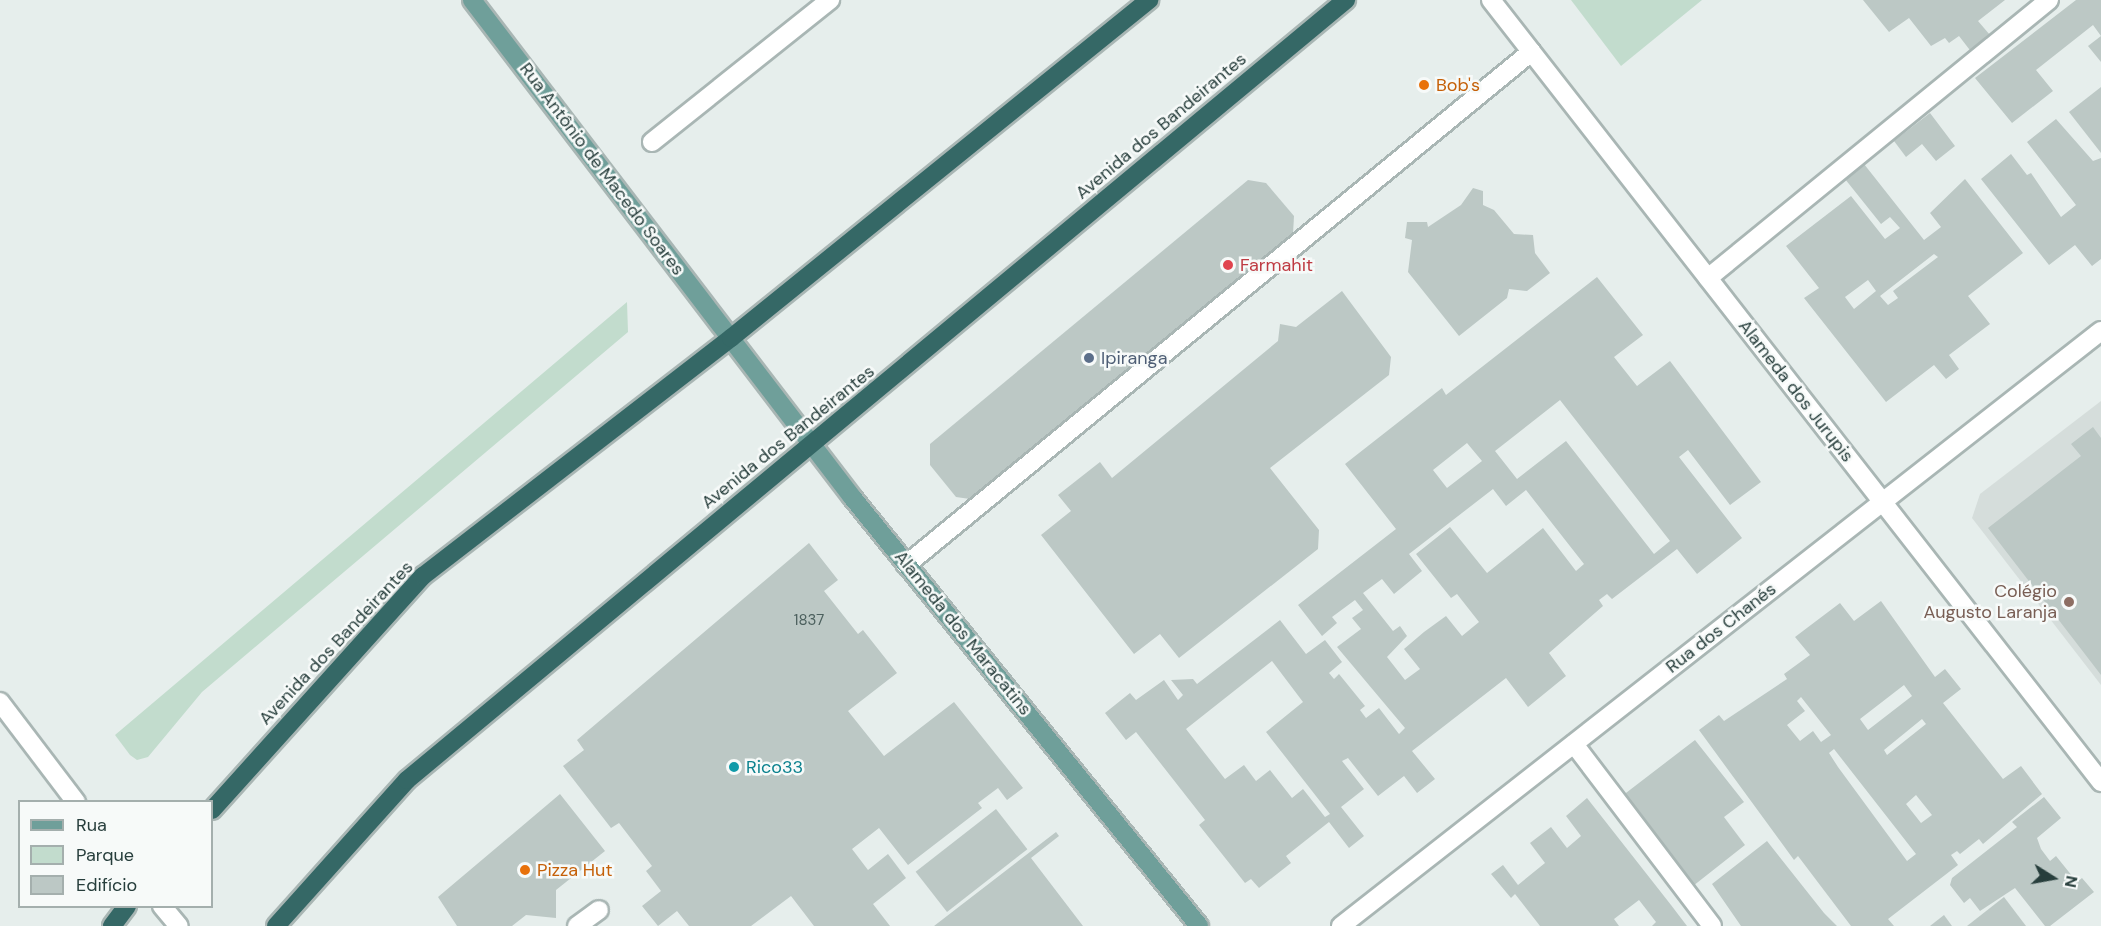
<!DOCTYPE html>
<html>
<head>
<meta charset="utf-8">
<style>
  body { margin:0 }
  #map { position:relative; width:2101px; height:926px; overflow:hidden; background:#e6eeec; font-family:"DM Sans",sans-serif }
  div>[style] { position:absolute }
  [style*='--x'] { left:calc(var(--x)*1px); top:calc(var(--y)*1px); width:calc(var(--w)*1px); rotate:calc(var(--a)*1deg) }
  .built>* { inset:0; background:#d5dddb }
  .green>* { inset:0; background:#c2dccd }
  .building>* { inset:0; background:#bcc8c5; transform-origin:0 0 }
  .roads { filter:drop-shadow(2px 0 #a9b6b4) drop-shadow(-2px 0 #a9b6b4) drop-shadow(0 2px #a9b6b4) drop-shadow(0 -2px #a9b6b4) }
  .minor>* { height:18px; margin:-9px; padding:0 9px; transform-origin:9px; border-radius:9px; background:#fff }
  .major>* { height:18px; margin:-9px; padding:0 9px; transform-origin:9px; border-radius:9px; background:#6f9f9a }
  .highway>* { height:18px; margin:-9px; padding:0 9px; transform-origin:9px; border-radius:9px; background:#356866 }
  .dots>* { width:16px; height:16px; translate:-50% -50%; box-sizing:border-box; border:3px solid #f7faf9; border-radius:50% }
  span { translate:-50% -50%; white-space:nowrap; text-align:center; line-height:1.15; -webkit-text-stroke:5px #f7faf9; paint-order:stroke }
  .number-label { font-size:15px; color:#4c605e }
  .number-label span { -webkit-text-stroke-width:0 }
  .food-label { font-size:18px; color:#c56008 }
  .left { translate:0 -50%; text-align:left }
  .street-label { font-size:18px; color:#273e3c }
  .health-label { font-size:18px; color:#be3a42 }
  .service-label { font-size:18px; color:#4e5e75 }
  .education-label { font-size:18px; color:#785e54 }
  .right { translate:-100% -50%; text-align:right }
  .culture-label { font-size:18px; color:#0d838f }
  .legend { position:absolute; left:18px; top:800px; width:195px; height:108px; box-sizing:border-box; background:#f7faf9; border:2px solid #a4afad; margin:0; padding:8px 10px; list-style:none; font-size:18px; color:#273e3c }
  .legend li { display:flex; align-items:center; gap:12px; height:30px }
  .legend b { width:30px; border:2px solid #a4afad }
  .north { position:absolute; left:2023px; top:848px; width:60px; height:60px; -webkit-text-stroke:4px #f7faf9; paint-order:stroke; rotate:101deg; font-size:16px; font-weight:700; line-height:24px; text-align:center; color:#273e3c }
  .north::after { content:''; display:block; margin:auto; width:21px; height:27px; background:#273e3c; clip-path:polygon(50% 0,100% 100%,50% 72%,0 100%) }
</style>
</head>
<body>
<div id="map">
  <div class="built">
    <i style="clip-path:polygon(2101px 401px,2101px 685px,1972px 518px,1980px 494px)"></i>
  </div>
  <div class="green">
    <i style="clip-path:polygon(1571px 0,1702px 0,1621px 66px)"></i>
    <i style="clip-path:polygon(627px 302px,628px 332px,202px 692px,148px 757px,137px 760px,130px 755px,115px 735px)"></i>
  </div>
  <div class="building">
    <i style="clip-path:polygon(1863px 0,2005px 0,1978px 21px,1996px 42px,1976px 58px,1959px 36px,1949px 43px,1945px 38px,1931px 46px,1909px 18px,1889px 32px)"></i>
    <i style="clip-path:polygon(2076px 0,2101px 0,2101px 36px,2093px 25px,2036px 70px,2053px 91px,2012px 123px,1975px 78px)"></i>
    <i style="clip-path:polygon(2101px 36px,2101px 62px,2088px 46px)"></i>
    <i style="clip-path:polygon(2101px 87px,2101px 153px,2069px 112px)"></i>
    <i style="clip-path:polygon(1930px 113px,1955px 146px,1936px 161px,1922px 144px,1906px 157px,1894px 141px)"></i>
    <i style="clip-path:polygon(2056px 119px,2093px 161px,2101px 158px,2101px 259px,2092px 266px,2075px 245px,2049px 265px,1981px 179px,2011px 154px,2027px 175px,2031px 173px,2061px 217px,2076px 205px,2027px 142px)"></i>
    <i style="clip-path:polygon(evenodd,1864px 164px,1924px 240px,1941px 227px,1930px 213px,1965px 179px,2023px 253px,1968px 296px,1990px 324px,1949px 355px,1959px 369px,1946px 379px,1934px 365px,1886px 402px,1804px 298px,1819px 288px,1786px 246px,1851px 196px,1885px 239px,1900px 228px,1890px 217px,1881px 224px,1845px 179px,1864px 164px,1934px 254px,1938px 257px,1893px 291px,1898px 298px,1888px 305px,1880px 296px,1934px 254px,1864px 164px,1868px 280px,1876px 291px,1854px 309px,1845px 297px,1868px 280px)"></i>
    <i style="clip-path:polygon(1248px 180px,1266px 183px,1294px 216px,1293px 234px,977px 500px,956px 497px,930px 465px,930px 444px)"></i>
    <i style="clip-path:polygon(1473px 188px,1483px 191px,1483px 205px,1494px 210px,1514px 234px,1533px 235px,1535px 253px,1550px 273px,1527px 291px,1509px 289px,1507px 298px,1459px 336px,1408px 272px,1412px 240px,1405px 238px,1407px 222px,1427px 222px,1428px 227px,1461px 205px)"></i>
    <i style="clip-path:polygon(evenodd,1597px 277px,1643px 335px,1614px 357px,1637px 386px,1670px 361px,1761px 482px,1730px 505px,1688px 450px,1679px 457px,1742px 538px,1697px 574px,1677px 549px,1612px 599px,1607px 594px,1599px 600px,1603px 606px,1549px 653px,1566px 676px,1528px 707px,1506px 678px,1412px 751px,1435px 779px,1417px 793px,1404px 776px,1378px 796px,1348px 758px,1342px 761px,1364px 789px,1341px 807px,1364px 836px,1349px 848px,1329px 822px,1286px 856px,1291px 863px,1259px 888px,1251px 879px,1245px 883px,1199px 825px,1205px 820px,1136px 732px,1126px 740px,1105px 713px,1130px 693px,1136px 700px,1164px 680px,1178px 700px,1183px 695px,1171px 680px,1193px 679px,1197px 684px,1280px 620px,1306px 654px,1325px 640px,1342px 662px,1329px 673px,1334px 679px,1339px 674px,1365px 706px,1360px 710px,1366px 718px,1379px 708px,1399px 734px,1405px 728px,1337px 647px,1361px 629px,1352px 618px,1363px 610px,1355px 600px,1332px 617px,1337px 623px,1322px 636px,1298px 605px,1396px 529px,1345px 464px,1442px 388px,1446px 395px,1597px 277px,1560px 400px,1670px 541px,1654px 554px,1566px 441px,1517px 479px,1495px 451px,1560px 400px,1597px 277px,1467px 443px,1482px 461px,1447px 488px,1433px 470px,1467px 443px,1597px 277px,1493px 489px,1506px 506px,1526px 490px,1584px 564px,1576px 571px,1543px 528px,1487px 573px,1450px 527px,1416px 554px,1451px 598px,1457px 594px,1479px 622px,1462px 636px,1446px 616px,1424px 632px,1404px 649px,1420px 669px,1405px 680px,1387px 657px,1407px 636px,1400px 626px,1393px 631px,1363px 593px,1382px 579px,1394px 594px,1422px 571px,1409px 554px,1493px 489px,1597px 277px,1272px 661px,1303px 702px,1266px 732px,1330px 814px,1325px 817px,1303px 789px,1292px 798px,1270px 770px,1256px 781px,1244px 765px,1225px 779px,1186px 729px,1272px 661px)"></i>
    <i style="clip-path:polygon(1342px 291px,1391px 357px,1389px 375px,1270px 468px,1319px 530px,1318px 549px,1179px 658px,1160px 634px,1134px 654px,1041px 535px,1071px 511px,1058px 495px,1100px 462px,1112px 478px,1278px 341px,1280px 324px,1296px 327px)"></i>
    <i style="clip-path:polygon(2093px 427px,2101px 438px,2101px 675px,1988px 528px,2081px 456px,2071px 444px)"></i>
    <i style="clip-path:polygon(809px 543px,838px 580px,824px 591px,858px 634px,863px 630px,897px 673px,848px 711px,884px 756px,954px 702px,1023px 788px,1007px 800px,998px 788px,978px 803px,982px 808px,908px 865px,879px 828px,852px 849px,868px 870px,888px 854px,906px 878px,873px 904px,890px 926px,814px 926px,791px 896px,751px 926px,689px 926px,677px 911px,658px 926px,642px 906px,661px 891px,646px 871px,652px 866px,619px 823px,611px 828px,563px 766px,584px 750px,577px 740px)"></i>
    <i style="clip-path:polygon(evenodd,1881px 601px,1935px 677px,1945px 669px,1961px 689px,1943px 703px,2003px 779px,2021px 766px,2042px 794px,1983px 844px,1979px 839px,1960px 854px,1957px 851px,1951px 855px,1958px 865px,1888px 919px,1894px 926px,1851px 926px,1798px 856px,1794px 860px,1699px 730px,1719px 715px,1724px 721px,1787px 679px,1784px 674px,1810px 655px,1795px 637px,1840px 603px,1854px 621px,1881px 601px,1904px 685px,1912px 696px,1868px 730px,1860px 719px,1904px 685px,1881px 601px,1801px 697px,1831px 735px,1821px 742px,1813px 731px,1800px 741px,1787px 725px,1805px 711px,1797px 701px,1801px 697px,1881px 601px,1922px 719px,1926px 724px,1887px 755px,1884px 750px,1922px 719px,1881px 601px,1834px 749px,1916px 854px,1907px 861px,1838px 767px,1829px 753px,1834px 749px,1881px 601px,1916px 795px,1932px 815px,1921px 823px,1906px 804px,1916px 795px)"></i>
    <i style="clip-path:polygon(1695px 740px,1744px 802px,1724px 817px,1745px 845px,1693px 886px,1622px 796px)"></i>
    <i style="clip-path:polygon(560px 794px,605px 851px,556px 890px,556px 918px,526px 915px,512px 926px,457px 926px,438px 897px)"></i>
    <i style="clip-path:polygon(2044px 797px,2061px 818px,2037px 838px,2041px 849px,2050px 861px,2056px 856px,2077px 882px,2082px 878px,2094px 892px,2050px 926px,2045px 926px,2015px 888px,1980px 911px,1970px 898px,1964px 903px,1950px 885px,1952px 878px,2017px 827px,2012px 822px)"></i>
    <i style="clip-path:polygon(1587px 798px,1671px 905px,1687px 926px,1652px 926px,1656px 922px,1639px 900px,1614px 919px,1619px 926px,1540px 926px,1515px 894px,1511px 898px,1491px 874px,1503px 865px,1518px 885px,1545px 863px,1530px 843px,1551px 827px,1567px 848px,1581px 836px,1566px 816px)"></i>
    <i style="left:996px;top:809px;width:51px;height:102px;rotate:52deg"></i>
    <i style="clip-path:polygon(1056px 832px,1059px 836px,1031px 858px,1083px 926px,934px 926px)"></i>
    <i style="clip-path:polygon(1767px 841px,1824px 913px,1837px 926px,1741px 926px,1712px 884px)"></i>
    <i style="clip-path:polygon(2004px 897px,2026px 926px,1967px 926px)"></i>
    <i style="clip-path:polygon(1944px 915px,1952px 926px,1930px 926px)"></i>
  </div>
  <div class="roads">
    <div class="minor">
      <i style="--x:1491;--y:0;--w:992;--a:52.04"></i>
      <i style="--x:652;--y:142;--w:228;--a:-38.6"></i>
      <i style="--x:1708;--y:278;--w:440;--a:-39.2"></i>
      <i style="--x:906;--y:565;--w:809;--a:-39.38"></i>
      <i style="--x:0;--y:702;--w:126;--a:52.8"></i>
      <i style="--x:1574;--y:744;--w:228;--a:52.8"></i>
      <i style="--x:162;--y:906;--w:26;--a:50"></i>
      <i style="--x:577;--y:926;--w:27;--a:-36"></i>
      <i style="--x:1341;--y:926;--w:965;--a:-38.06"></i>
    </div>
    <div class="major">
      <i style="--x:472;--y:0;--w:626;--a:52.6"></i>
      <i style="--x:852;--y:497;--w:552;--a:51.03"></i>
    </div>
    <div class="highway">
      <i style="--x:212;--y:810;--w:315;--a:-48"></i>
      <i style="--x:423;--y:576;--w:389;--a:-37.7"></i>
      <i style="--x:731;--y:338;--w:538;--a:-38.96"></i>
      <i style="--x:112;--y:926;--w:25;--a:-53"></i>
      <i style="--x:276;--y:926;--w:196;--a:-48.1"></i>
      <i style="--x:407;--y:780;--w:1221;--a:-39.72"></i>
    </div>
  </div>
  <div class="dots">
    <i style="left:1424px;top:85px;background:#e8710a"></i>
    <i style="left:1228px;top:265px;background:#e0444e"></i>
    <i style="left:1089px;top:358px;background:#5c6f8a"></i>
    <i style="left:2069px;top:602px;background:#8d6e63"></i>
    <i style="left:734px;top:767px;background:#0f9aa8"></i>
    <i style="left:525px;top:870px;background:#e8710a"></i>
  </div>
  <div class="number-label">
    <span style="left:809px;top:621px">1837</span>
  </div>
  <div class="food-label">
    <span class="left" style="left:1436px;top:85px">Bob's</span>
    <span class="left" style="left:537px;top:870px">Pizza Hut</span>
  </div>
  <div class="street-label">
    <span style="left:1161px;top:126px;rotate:-40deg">Avenida dos Bandeirantes</span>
    <span style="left:602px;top:169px;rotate:53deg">Rua Antônio de Macedo Soares</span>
    <span style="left:1796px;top:391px;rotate:52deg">Alameda dos Jurupis</span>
    <span style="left:788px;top:437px;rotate:-39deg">Avenida dos Bandeirantes</span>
    <span style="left:1721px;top:628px;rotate:-38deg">Rua dos Chanés</span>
    <span style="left:963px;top:633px;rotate:51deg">Alameda dos Maracatins</span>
    <span style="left:336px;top:643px;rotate:-47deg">Avenida dos Bandeirantes</span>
  </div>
  <div class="health-label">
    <span class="left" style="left:1240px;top:265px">Farmahit</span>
  </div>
  <div class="service-label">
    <span class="left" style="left:1101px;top:358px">Ipiranga</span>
  </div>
  <div class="education-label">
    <span class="right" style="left:2057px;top:602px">Colégio<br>Augusto Laranja</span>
  </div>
  <div class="culture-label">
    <span class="left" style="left:746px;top:767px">Rico33</span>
  </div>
  <ul class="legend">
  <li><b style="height:8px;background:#6f9f9a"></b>Rua</li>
  <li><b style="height:16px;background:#c2dccd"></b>Parque</li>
  <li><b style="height:16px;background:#bcc8c5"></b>Edifício</li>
  </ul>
  <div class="north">N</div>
</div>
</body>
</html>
